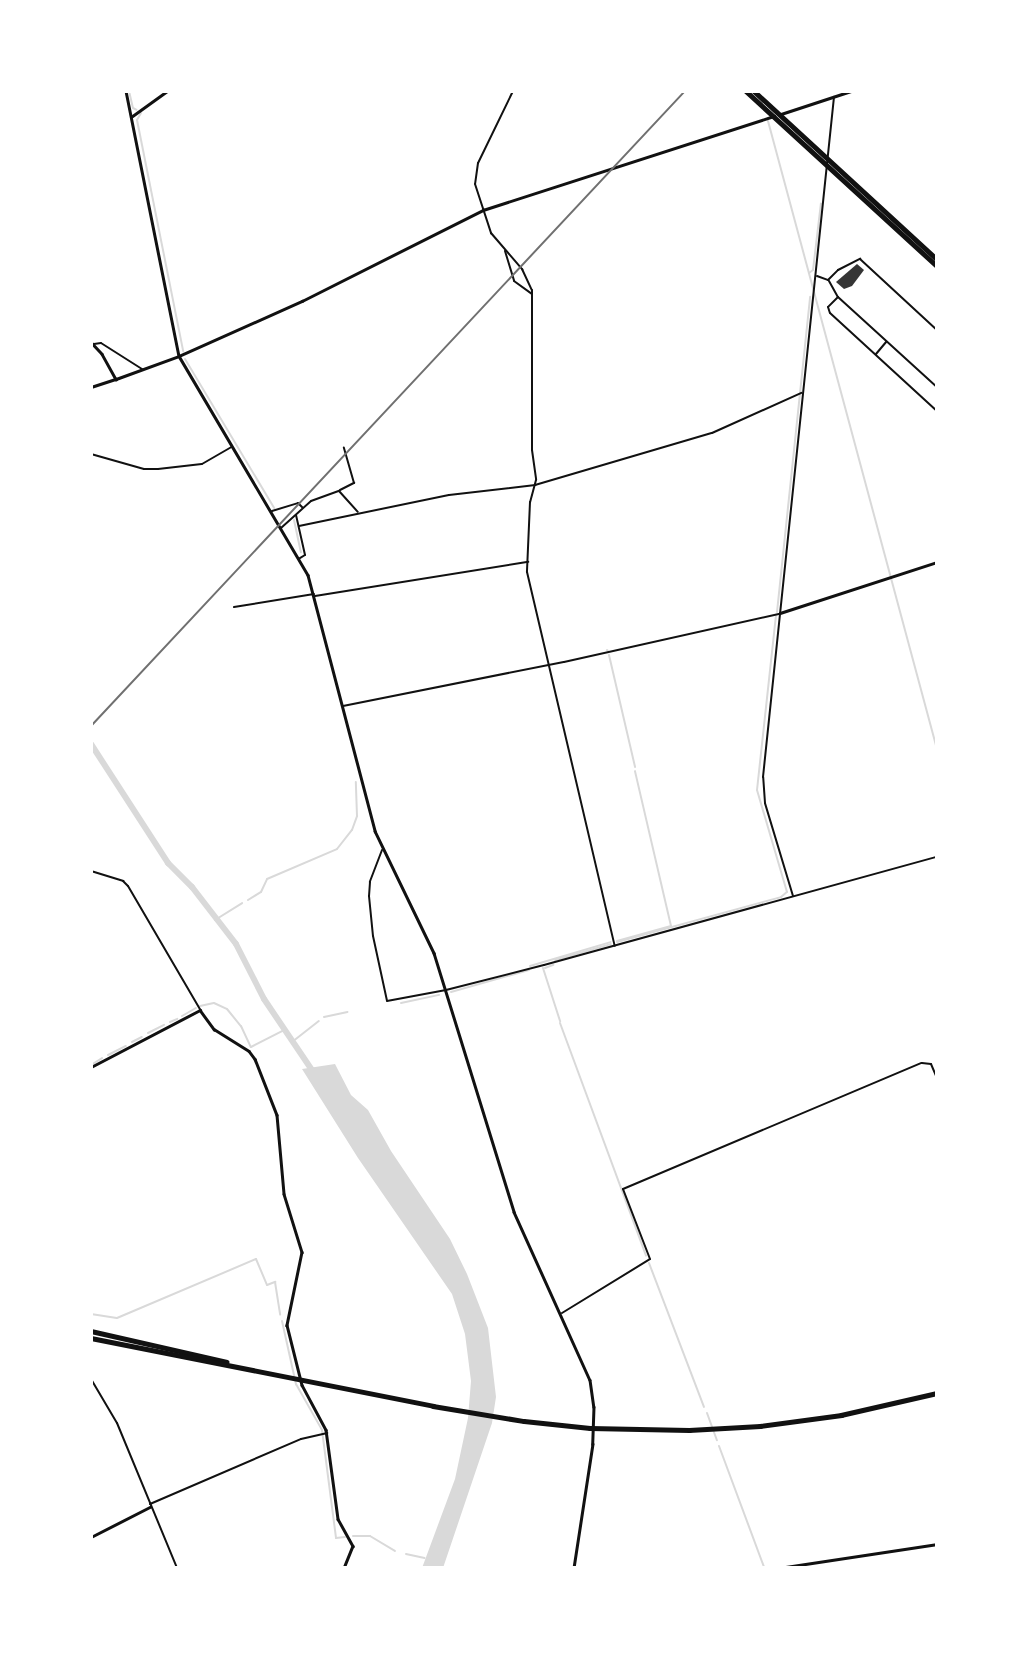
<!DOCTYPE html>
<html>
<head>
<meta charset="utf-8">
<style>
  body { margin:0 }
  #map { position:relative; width:1028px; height:1659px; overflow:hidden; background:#fff; font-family:Raleway,sans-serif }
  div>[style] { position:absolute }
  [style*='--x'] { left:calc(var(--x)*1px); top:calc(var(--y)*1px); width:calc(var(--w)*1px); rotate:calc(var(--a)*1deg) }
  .water>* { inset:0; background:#d9d9d9 }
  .stream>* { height:2px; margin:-1px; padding:0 1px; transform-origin:1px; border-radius:1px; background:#d9d9d9 }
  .river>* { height:6px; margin:-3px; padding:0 3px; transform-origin:3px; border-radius:3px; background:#d9d9d9 }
  .building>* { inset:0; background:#353535 }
  .minor>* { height:2px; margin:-1px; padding:0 1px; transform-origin:1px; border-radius:1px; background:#111 }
  .tertiary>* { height:2.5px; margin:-1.25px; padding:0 1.25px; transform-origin:1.25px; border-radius:1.25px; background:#111 }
  .secondary>* { height:2.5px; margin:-1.25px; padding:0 1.25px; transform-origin:1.25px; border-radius:1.25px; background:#111 }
  .trunk>* { height:4.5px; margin:-2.25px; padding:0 2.25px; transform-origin:2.25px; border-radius:2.25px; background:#111 }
  .motorway>* { height:4.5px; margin:-2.25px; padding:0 2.25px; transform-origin:2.25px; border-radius:2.25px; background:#111 }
  .rail>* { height:2px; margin:-1px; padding:0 1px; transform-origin:1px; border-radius:1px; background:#707070 }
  span { translate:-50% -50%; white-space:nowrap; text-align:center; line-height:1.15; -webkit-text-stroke:7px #fff; paint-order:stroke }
  .frame { position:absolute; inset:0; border:93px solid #fff; pointer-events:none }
</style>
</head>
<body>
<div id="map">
  <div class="water">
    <i style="clip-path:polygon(335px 1064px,351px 1095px,368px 1110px,391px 1151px,450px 1239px,467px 1274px,488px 1328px,496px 1397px,492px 1423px,443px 1568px,422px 1568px,455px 1479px,468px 1418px,471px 1381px,465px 1334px,452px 1294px,358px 1158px,302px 1069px)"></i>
  </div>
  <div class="stream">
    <i style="--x:129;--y:91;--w:17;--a:77"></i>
    <i style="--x:133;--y:108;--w:4;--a:27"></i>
    <i style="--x:141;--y:113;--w:8;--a:120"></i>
    <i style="--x:137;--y:120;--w:236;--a:78.7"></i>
    <i style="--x:768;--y:121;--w:650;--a:74.94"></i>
    <i style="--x:809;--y:273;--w:5;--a:-37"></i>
    <i style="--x:813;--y:270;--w:67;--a:-83.2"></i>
    <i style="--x:185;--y:359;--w:174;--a:59.1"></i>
    <i style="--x:294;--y:520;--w:33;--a:78"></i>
    <i style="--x:777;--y:612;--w:317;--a:-84"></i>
    <i style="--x:607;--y:650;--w:1;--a:45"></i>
    <i style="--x:609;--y:655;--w:115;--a:76.9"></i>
    <i style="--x:248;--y:900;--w:15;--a:-32"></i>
    <i style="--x:261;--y:892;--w:14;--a:-65"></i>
    <i style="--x:267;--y:879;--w:76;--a:-23.2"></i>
    <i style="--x:337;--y:849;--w:24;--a:-52"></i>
    <i style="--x:352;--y:830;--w:15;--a:-70"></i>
    <i style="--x:357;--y:816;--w:34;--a:-92"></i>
    <i style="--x:215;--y:920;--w:32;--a:-32"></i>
    <i style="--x:617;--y:941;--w:56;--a:-15.5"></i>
    <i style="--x:671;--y:926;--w:159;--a:-103.1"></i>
    <i style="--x:617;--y:942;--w:170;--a:-15.3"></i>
    <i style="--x:781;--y:897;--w:8;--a:-40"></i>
    <i style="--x:787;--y:892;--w:106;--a:-106.4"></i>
    <i style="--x:757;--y:790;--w:175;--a:-83.8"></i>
    <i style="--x:555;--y:960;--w:58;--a:-15.9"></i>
    <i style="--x:530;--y:966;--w:84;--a:-16.5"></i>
    <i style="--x:543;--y:968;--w:56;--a:72.2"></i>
    <i style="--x:545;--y:968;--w:9;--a:-21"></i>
    <i style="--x:451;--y:992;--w:81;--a:-15.8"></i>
    <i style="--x:401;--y:1003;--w:39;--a:-12"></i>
    <i style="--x:200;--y:1006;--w:14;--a:-12"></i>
    <i style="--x:214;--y:1003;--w:14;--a:25"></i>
    <i style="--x:227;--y:1009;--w:22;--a:51"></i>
    <i style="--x:241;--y:1026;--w:23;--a:65"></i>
    <i style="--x:251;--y:1047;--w:37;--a:-27"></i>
    <i style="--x:182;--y:1016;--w:16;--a:-30"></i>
    <i style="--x:324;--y:1017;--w:24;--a:-12"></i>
    <i style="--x:170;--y:1022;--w:8;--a:-23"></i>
    <i style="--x:560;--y:1023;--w:248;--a:69.7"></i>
    <i style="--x:148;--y:1033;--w:18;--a:-27"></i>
    <i style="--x:132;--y:1042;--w:11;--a:-27"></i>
    <i style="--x:292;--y:1042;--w:34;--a:-38"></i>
    <i style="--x:108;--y:1055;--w:20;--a:-27"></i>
    <i style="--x:91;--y:1065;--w:13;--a:-32"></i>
    <i style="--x:649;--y:1263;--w:154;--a:69.1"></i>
    <i style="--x:91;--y:1314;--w:26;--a:9"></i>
    <i style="--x:117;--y:1318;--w:151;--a:-23"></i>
    <i style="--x:256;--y:1259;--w:28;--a:67"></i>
    <i style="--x:267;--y:1285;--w:9;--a:-21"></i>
    <i style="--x:275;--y:1282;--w:33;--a:81"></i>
    <i style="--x:282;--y:1321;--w:65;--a:77.5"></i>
    <i style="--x:296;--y:1384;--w:53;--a:60.5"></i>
    <i style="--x:322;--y:1430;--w:109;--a:82.6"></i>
    <i style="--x:336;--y:1538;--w:9;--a:-6"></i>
    <i style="--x:707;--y:1413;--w:29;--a:70"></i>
    <i style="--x:719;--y:1446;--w:129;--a:69.6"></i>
    <i style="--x:353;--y:1536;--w:17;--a:0"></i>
    <i style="--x:370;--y:1536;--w:29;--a:31"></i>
    <i style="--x:406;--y:1554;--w:19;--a:12"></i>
  </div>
  <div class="river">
    <i style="--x:91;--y:744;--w:142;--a:57.1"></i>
    <i style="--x:168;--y:863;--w:34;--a:45"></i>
    <i style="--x:192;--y:887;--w:72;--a:52.3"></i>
    <i style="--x:236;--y:944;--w:62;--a:63"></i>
    <i style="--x:264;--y:999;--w:89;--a:56"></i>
  </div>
  <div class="building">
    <i style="clip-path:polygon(857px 264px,864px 270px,852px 286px,844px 289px,836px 282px)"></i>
  </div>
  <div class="minor">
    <i style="--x:513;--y:91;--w:80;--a:115.9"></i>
    <i style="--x:478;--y:163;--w:21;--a:98"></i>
    <i style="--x:475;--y:184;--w:52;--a:71.9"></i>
    <i style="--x:491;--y:233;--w:48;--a:49.3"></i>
    <i style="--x:522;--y:269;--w:23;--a:65"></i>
    <i style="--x:532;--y:290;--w:160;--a:90"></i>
    <i style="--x:532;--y:450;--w:30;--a:82"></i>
    <i style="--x:536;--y:480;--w:23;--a:105"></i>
    <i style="--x:530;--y:502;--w:70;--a:92.5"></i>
    <i style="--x:527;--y:572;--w:384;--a:76.8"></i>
    <i style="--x:505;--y:251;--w:31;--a:73"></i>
    <i style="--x:514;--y:281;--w:22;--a:36"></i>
    <i style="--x:817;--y:276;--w:12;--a:20"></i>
    <i style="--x:828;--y:280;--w:14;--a:-45"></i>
    <i style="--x:838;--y:270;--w:25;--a:-27"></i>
    <i style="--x:860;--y:259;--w:105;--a:42.7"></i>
    <i style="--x:829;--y:281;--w:18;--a:61"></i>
    <i style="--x:838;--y:297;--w:134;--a:42.3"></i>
    <i style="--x:838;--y:297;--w:14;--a:135"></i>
    <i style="--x:828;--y:307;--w:6;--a:72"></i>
    <i style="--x:830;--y:313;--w:145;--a:42.5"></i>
    <i style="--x:94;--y:344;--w:7;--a:-8"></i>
    <i style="--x:101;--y:343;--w:49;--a:32.4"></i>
    <i style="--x:876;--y:354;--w:16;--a:-50"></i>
    <i style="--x:91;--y:454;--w:55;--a:15.8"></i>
    <i style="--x:144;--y:469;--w:14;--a:0"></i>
    <i style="--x:158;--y:469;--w:44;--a:-6.5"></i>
    <i style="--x:202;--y:464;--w:34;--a:-30"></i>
    <i style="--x:340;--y:490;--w:16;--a:-27"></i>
    <i style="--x:354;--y:483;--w:37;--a:-106"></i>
    <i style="--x:272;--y:511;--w:27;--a:-17"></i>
    <i style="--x:298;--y:503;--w:6;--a:45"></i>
    <i style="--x:296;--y:515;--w:41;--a:77.3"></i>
    <i style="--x:305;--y:555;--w:6;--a:149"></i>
    <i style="--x:299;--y:526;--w:153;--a:-11.7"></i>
    <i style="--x:449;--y:495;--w:87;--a:-6.6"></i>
    <i style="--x:535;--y:485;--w:184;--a:-16.4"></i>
    <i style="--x:712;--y:433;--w:98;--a:-24.2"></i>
    <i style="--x:281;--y:528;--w:40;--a:-42"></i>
    <i style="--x:311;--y:501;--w:30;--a:-20"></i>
    <i style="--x:339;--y:491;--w:28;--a:48"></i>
    <i style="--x:315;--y:596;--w:216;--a:-9.1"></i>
    <i style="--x:234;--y:607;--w:81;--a:-9.2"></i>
    <i style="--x:343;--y:706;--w:225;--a:-11.3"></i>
    <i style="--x:564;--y:662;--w:220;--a:-12.6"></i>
    <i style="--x:382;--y:850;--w:34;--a:111"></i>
    <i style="--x:370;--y:882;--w:14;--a:94"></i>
    <i style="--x:369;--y:896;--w:40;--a:84.3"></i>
    <i style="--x:373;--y:936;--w:66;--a:77.8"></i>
    <i style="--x:387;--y:1001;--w:60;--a:-10.6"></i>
    <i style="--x:446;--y:990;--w:101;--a:-14.3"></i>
    <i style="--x:544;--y:965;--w:408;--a:-15.4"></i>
    <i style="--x:91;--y:871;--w:34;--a:17"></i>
    <i style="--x:123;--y:881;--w:7;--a:45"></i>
    <i style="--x:128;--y:886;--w:143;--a:59.7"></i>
    <i style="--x:793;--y:896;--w:97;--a:-106.8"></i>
    <i style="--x:765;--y:803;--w:26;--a:-94"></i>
    <i style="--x:763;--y:777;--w:684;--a:-84.04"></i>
    <i style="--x:562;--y:1313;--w:103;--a:-31.5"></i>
    <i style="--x:650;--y:1259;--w:75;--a:-111.1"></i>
    <i style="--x:623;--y:1189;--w:324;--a:-22.9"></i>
    <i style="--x:922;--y:1063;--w:9;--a:6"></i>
    <i style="--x:931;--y:1064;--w:15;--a:67"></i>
    <i style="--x:91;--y:1379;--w:51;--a:59.4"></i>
    <i style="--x:117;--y:1423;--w:157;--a:67.5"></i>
    <i style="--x:150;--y:1504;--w:164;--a:-23.3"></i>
    <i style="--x:301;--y:1439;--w:27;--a:-13"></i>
  </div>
  <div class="tertiary">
    <i style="--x:126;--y:91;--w:270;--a:78.7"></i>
    <i style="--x:179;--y:356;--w:135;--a:-24.1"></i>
    <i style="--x:302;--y:301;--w:203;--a:-26.7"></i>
    <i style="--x:483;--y:210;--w:306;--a:-17.9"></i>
    <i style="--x:781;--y:114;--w:74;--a:-18.2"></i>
    <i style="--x:131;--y:117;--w:44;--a:-35.8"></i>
    <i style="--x:91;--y:387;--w:26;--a:-18"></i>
    <i style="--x:780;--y:613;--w:165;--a:-18"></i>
    <i style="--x:91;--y:1067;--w:123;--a:-27.6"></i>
    <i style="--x:200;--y:1010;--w:24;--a:54"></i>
    <i style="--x:214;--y:1029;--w:41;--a:32.2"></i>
    <i style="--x:249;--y:1051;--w:10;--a:53"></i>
    <i style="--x:255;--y:1059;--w:60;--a:68.6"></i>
    <i style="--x:277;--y:1115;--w:79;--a:84.9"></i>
    <i style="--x:284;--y:1194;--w:61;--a:72.8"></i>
    <i style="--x:302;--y:1252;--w:75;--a:101.6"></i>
    <i style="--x:287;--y:1325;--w:62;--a:76"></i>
    <i style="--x:302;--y:1385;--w:51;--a:61.9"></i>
    <i style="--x:326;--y:1430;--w:90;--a:82.3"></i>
    <i style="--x:338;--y:1519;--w:31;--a:61"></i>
    <i style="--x:353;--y:1546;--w:24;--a:112"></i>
    <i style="--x:91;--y:1537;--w:66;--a:-27"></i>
    <i style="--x:779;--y:1568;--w:160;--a:-8.6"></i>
  </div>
  <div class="secondary">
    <i style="--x:91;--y:342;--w:16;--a:47"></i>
    <i style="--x:102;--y:354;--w:29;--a:61"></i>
    <i style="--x:116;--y:379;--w:67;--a:-20.1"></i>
    <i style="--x:179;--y:356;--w:254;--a:59.5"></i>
    <i style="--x:308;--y:575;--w:265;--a:75.3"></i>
    <i style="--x:375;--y:831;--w:136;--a:64.2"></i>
    <i style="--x:434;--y:953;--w:271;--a:72.8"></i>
    <i style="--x:514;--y:1212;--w:184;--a:65.7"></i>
    <i style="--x:590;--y:1380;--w:27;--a:82"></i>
    <i style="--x:594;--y:1407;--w:37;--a:92"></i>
    <i style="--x:593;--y:1444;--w:125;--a:98.7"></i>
  </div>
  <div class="trunk">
    <i style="--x:746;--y:91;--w:259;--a:42.5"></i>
    <i style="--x:754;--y:91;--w:248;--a:42.6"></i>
  </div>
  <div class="motorway">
    <i style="--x:91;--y:1331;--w:139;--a:12.8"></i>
    <i style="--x:91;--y:1338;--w:349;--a:11.2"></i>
    <i style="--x:433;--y:1406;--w:92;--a:9.4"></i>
    <i style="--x:524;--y:1421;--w:66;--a:6.1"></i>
    <i style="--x:590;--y:1428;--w:99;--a:1.2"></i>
    <i style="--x:689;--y:1430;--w:71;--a:-3.2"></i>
    <i style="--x:760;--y:1426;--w:82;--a:-7.7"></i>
    <i style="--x:841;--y:1415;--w:98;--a:-12.9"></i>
  </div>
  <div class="rail">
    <i style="--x:91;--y:726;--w:870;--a:-46.91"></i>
  </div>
  <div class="frame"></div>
</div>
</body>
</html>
